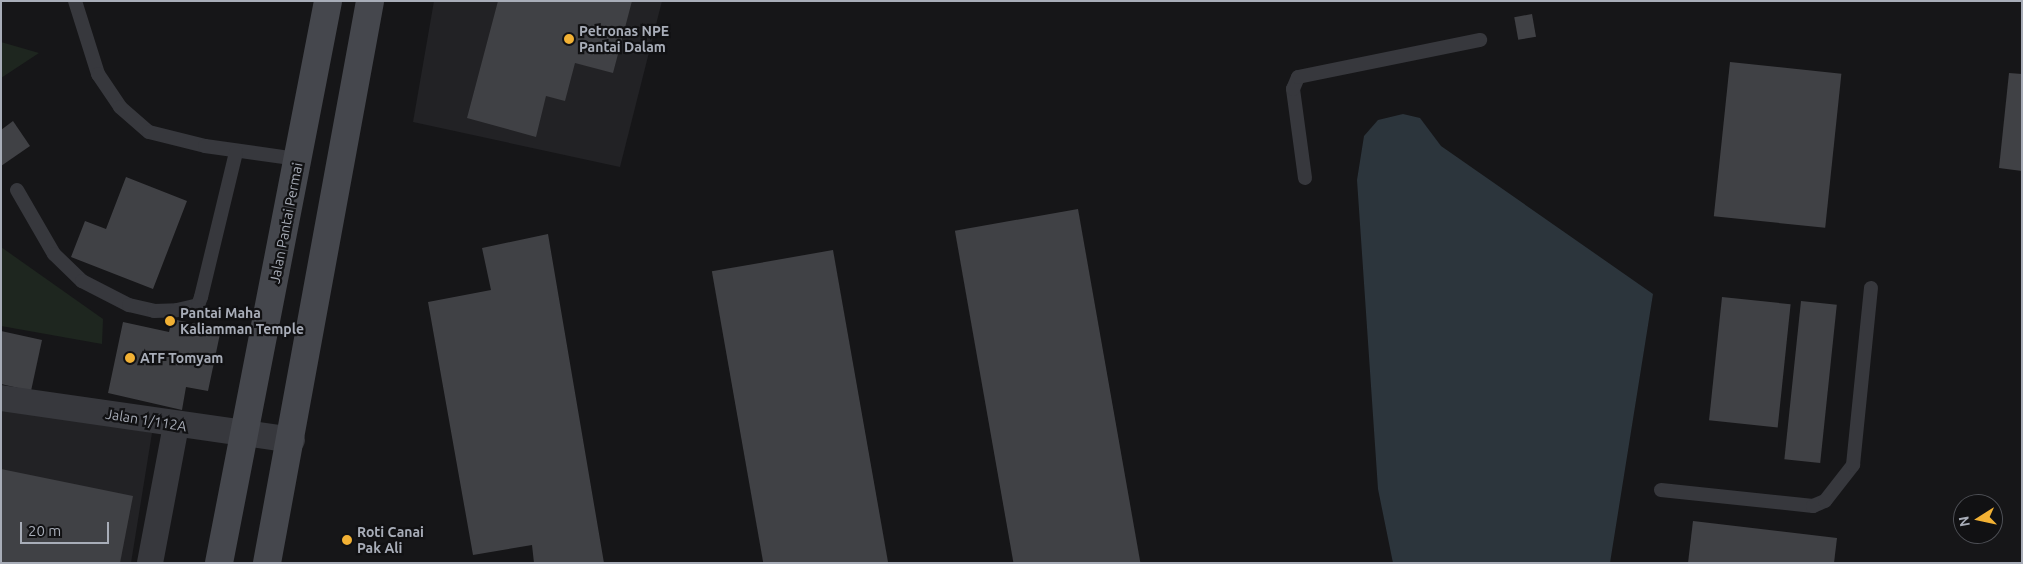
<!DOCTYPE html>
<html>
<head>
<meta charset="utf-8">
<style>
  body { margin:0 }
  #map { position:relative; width:2023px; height:564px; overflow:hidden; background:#161618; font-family:Ubuntu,sans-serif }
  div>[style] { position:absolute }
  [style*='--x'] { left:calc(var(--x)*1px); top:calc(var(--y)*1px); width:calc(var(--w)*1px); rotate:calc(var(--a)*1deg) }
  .built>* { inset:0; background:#222225 }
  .green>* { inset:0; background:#1e261f }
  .water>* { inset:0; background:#2c353c }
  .building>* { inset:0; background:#404145; transform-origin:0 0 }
  .lane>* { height:14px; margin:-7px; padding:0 7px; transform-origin:7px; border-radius:7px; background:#37383d }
  .street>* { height:26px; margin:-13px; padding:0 13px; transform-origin:13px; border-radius:13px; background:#37383d }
  .secondary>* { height:28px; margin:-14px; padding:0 14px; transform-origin:14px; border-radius:14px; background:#45474d }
  .dots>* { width:14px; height:14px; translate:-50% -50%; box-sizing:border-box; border:2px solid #111113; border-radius:50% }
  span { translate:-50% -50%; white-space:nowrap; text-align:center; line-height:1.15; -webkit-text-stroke:4.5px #111113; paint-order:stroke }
  .poi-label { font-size:14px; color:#a8adb8; font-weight:700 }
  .left { translate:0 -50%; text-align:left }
  .street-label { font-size:14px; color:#a8adb8 }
  .frame { position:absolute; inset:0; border:2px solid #a8adb8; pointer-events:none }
  .north { position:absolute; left:1953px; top:494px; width:50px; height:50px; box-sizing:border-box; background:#111113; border:1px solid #4d4f55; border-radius:50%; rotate:260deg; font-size:14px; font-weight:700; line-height:20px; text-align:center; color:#a8adb8 }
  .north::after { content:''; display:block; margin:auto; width:18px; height:22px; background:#f2b134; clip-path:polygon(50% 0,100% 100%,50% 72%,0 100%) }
  .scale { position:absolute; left:20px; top:522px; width:89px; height:22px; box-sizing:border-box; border:2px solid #a8adb8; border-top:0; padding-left:6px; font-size:15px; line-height:18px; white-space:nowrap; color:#a8adb8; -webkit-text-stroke:4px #111113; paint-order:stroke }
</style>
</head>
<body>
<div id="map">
  <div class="built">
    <i style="clip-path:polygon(434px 1px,662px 1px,620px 167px,413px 122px)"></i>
    <i style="clip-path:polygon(1px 404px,152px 433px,131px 563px,1px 563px)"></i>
  </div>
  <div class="green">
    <i style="clip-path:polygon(1px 42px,39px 53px,1px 78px)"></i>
    <i style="clip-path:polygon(1px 247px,103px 319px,102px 344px,1px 326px)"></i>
  </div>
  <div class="water">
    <i style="clip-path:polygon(1403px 114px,1420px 118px,1441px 146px,1653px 294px,1610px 563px,1393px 563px,1378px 489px,1357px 180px,1364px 136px,1378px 120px)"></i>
  </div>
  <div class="building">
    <i style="clip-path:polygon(498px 1px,632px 1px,613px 73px,575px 63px,565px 101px,546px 96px,536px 137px,467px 118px)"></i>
    <i style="left:1532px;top:14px;width:23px;height:18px;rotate:80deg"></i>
    <i style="left:1730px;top:62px;width:112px;height:155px;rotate:6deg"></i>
    <i style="clip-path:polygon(2009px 73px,2022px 74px,2022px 171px,1999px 168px)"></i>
    <i style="clip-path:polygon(13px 121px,30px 146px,1px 166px,1px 130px)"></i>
    <i style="clip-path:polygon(126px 177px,187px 201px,153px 289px,71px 257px,85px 221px,106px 229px)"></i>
    <i style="left:1078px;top:209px;width:359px;height:125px;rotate:80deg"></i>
    <i style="clip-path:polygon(548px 234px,604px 563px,534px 563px,532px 545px,473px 555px,428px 302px,491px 290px,482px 248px)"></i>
    <i style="left:833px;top:250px;width:318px;height:123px;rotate:80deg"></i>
    <i style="left:1722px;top:297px;width:69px;height:124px;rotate:6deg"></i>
    <i style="left:1801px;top:301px;width:36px;height:159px;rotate:6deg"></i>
    <i style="clip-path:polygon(172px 319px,221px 329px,208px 391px,186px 387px,182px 410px,108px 393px,123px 322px,169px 332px)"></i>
    <i style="clip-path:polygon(1px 331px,42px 340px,31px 391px,1px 384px)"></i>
    <i style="clip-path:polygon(1px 469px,133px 496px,120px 563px,1px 563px)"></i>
    <i style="clip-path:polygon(1693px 521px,1837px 538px,1834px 563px,1688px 563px)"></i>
  </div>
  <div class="lane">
    <i style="--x:75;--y:1;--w:77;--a:72.5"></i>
    <i style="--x:98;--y:74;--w:40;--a:56"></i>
    <i style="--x:120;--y:107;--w:38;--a:41"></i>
    <i style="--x:149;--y:132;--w:58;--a:14"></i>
    <i style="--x:205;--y:146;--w:94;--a:8"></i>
    <i style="--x:1305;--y:178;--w:90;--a:-97.7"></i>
    <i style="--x:1293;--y:89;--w:13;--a:-67"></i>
    <i style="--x:1298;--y:77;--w:186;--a:-11.5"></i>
    <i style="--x:17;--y:190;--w:74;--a:60"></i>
    <i style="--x:54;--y:254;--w:39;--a:44"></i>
    <i style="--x:82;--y:281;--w:53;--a:27.1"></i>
    <i style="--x:129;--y:305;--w:26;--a:13"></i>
    <i style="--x:154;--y:311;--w:23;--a:-2"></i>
    <i style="--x:177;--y:310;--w:22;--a:-13"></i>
    <i style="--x:198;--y:305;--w:9;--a:-69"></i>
    <i style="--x:201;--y:297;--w:149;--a:-76.4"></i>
    <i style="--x:1661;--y:490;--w:153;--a:6"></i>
    <i style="--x:1813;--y:506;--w:13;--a:-23"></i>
    <i style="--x:1825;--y:501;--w:46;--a:-52.1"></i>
    <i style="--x:1853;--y:465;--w:178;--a:-84.2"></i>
  </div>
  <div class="street">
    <i style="--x:1;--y:398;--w:294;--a:8.2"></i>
    <i style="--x:150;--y:563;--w:140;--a:-79.3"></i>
  </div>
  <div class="secondary">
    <i style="--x:219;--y:563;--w:572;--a:-79.02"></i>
    <i style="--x:267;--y:563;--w:571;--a:-79.61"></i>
  </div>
  <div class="dots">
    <i style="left:569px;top:39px;background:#f2b134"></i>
    <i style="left:170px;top:321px;background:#f2b134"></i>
    <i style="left:130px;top:358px;background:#f2b134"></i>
    <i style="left:347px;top:540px;background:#f2b134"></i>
  </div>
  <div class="poi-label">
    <span class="left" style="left:579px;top:39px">Petronas NPE<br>Pantai Dalam</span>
    <span class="left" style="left:180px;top:321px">Pantai Maha<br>Kaliamman Temple</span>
    <span class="left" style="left:140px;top:358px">ATF Tomyam</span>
    <span class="left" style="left:357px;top:540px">Roti Canai<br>Pak Ali</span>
  </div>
  <div class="street-label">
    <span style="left:286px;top:223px;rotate:-79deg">Jalan Pantai Permai</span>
    <span style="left:146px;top:420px;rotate:9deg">Jalan 1/112A</span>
  </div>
  <div class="frame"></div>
  <div class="north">N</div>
  <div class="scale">20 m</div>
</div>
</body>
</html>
